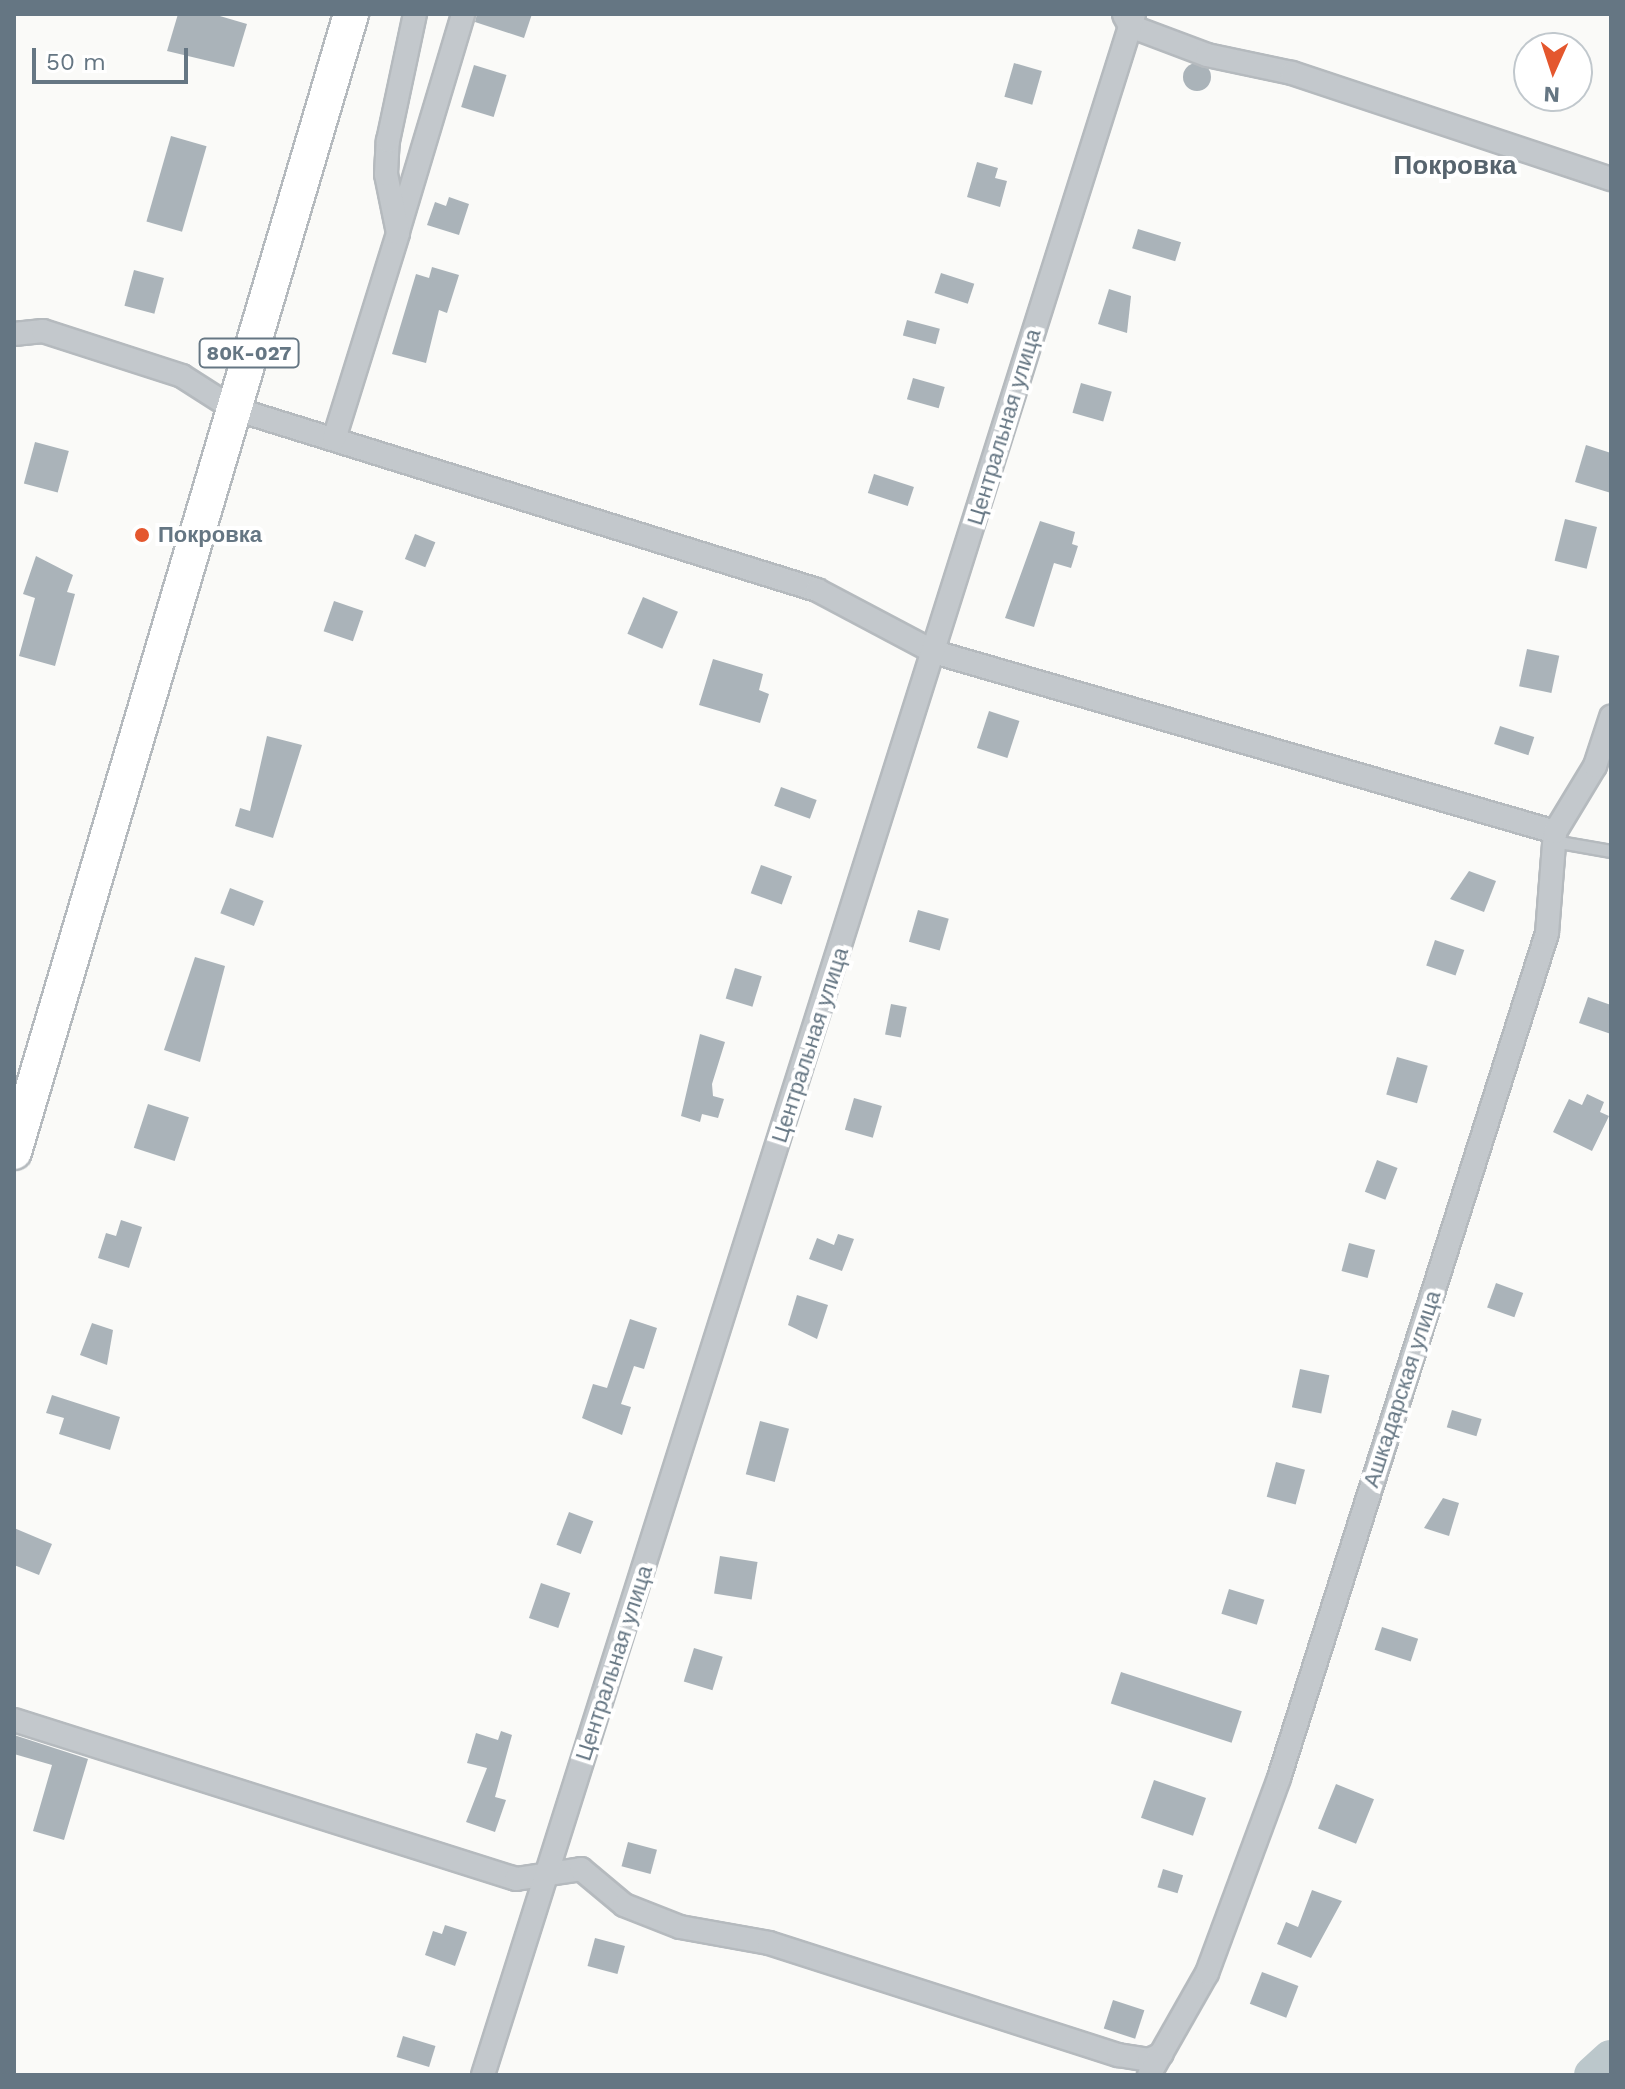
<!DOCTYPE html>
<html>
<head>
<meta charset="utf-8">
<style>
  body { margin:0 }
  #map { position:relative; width:1625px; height:2089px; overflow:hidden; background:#fafaf8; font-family:"Work Sans",sans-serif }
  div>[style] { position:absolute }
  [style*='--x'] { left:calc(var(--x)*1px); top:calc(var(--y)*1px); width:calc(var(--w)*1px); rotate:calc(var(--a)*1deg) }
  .river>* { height:38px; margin:-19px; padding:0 19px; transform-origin:19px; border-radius:19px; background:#bbc7cb }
  .building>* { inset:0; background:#aab3b9; transform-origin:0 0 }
  .round { border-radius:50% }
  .roads { filter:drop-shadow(2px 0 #b5babe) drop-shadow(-2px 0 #b5babe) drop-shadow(0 2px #b5babe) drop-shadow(0 -2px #b5babe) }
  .lane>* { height:11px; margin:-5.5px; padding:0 5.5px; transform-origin:5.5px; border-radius:5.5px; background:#c3c8cc }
  .street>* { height:22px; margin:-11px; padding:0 11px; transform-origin:11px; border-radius:11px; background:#c3c8cc }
  .primary>* { height:34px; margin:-17px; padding:0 17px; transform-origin:17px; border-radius:17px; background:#fff }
  .dots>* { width:22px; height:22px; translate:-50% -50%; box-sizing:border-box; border:4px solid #fff; border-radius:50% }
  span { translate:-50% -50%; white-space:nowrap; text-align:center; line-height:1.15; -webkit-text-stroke:8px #fff; paint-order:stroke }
  .shield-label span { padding:2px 6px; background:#fff; border:2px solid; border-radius:6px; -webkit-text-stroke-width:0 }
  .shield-label { font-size:20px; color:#657683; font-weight:700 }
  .street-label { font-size:22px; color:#657683 }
  .poi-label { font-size:22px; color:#657683; font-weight:700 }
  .left { translate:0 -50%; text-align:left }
  .quarter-label { font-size:26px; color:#57646e; font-weight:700 }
  .frame { position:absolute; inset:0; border:16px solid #657683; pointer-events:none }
  .north { position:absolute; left:1513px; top:32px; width:80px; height:80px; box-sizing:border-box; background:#fff; border:2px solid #c1c8cd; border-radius:50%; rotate:183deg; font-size:22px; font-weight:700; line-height:32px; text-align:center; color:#657683 }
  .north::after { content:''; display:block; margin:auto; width:28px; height:36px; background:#e4572e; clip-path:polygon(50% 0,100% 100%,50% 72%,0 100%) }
  .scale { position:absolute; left:32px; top:48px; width:156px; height:36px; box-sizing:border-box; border:4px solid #657683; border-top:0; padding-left:10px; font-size:24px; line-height:28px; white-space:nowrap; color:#657683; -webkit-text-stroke:6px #fff; paint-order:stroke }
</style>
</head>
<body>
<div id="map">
  <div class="river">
    <i style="--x:1593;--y:2075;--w:24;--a:-42"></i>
  </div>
  <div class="building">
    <i style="clip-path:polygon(178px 14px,213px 14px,247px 24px,234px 67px,167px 51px)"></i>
    <i style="clip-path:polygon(477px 14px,532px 14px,524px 38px,475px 22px)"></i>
    <i class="round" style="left:1183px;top:63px;width:28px;height:28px"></i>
    <i style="left:1014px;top:63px;width:29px;height:35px;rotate:16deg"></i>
    <i style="left:474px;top:65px;width:34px;height:44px;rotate:17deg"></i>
    <i style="left:171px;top:136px;width:37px;height:89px;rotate:16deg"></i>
    <i style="clip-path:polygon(977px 162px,998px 168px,995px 178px,1007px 181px,1000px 207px,967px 197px)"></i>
    <i style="clip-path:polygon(449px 197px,469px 204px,459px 235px,427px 225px,435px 202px,446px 206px)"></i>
    <i style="left:1138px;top:229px;width:45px;height:20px;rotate:17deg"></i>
    <i style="clip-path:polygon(432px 267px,459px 275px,447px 313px,439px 310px,426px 363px,392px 354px,416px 274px,429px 278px)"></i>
    <i style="left:134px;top:270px;width:31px;height:37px;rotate:15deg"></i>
    <i style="left:941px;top:273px;width:35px;height:21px;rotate:18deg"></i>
    <i style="clip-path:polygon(1109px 289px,1131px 296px,1127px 333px,1098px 324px)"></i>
    <i style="left:907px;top:320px;width:34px;height:16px;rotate:15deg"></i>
    <i style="left:913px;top:378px;width:33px;height:22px;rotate:16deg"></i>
    <i style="left:1081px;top:383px;width:32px;height:31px;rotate:16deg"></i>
    <i style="left:35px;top:442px;width:35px;height:43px;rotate:15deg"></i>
    <i style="clip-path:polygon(1586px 445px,1611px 453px,1611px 493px,1575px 482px)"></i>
    <i style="left:874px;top:474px;width:42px;height:20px;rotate:18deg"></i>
    <i style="left:1565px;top:519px;width:33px;height:43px;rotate:14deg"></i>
    <i style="clip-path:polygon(1040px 521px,1075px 532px,1072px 544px,1078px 546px,1071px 568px,1054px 563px,1034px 627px,1005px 618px)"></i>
    <i style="left:415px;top:534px;width:22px;height:27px;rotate:22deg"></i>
    <i style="clip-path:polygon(36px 556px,73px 575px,67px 592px,75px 594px,55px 666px,19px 656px,35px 598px,23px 594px)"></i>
    <i style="left:643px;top:597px;width:38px;height:40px;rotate:23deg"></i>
    <i style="left:334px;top:601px;width:31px;height:32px;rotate:19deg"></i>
    <i style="left:1527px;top:649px;width:33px;height:38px;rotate:12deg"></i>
    <i style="clip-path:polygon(713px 659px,763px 674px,759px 690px,769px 694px,760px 723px,699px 705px)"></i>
    <i style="left:989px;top:711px;width:32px;height:39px;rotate:18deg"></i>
    <i style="left:1500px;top:726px;width:36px;height:19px;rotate:18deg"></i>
    <i style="clip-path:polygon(267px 736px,302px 745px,273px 838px,235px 826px,240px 808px,250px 811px)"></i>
    <i style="left:781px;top:787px;width:38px;height:20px;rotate:20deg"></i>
    <i style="left:761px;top:865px;width:33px;height:30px;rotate:20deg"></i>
    <i style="clip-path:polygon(1469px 871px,1496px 881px,1484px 912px,1450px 899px)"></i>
    <i style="left:230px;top:888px;width:36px;height:27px;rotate:21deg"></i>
    <i style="left:918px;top:910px;width:32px;height:33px;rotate:16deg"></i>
    <i style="left:1435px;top:940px;width:31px;height:27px;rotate:19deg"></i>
    <i style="clip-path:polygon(195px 957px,225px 966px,200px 1062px,164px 1050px)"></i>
    <i style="left:735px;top:968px;width:28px;height:32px;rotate:17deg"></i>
    <i style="clip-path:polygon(1588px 997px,1611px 1005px,1611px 1034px,1579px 1023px)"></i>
    <i style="left:891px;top:1004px;width:16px;height:31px;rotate:11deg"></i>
    <i style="clip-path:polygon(700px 1034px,725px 1042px,712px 1084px,713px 1096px,724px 1099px,718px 1118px,702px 1114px,700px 1122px,681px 1116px)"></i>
    <i style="left:1397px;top:1057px;width:32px;height:39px;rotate:16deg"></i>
    <i style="clip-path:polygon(1587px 1094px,1604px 1102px,1600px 1112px,1609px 1116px,1592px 1151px,1553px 1132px,1569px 1099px,1582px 1105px)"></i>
    <i style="left:854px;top:1098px;width:29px;height:33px;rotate:16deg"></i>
    <i style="left:148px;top:1104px;width:43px;height:46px;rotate:18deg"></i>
    <i style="left:1377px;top:1160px;width:22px;height:34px;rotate:21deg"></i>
    <i style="clip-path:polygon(121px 1220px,142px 1227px,129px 1268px,98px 1258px,106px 1233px,116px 1236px)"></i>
    <i style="clip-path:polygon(838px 1234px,854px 1239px,842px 1271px,809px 1259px,817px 1238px,834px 1245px)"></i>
    <i style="left:1349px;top:1243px;width:27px;height:29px;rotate:15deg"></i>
    <i style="left:1496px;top:1283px;width:29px;height:26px;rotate:20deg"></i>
    <i style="clip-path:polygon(797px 1295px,828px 1305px,817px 1339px,788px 1325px)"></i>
    <i style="clip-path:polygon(630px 1319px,657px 1328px,644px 1369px,634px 1366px,621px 1404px,631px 1407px,622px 1435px,582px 1418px,593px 1384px,607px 1388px)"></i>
    <i style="clip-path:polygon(92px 1323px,113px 1330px,107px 1365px,80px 1355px)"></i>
    <i style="left:1300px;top:1369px;width:30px;height:39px;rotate:12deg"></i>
    <i style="clip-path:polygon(52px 1395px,120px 1417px,110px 1450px,59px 1434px,64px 1418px,46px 1413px)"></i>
    <i style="left:1452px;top:1410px;width:31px;height:18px;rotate:17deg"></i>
    <i style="left:760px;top:1421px;width:30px;height:55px;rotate:15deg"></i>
    <i style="left:1276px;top:1462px;width:30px;height:36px;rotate:15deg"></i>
    <i style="clip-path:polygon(1443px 1498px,1459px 1503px,1449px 1536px,1424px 1528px)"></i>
    <i style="left:569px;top:1512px;width:26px;height:35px;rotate:21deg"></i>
    <i style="clip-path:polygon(14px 1528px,52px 1544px,39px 1575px,14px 1565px)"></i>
    <i style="left:720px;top:1556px;width:38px;height:38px;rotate:9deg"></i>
    <i style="left:541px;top:1583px;width:31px;height:37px;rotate:19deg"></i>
    <i style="left:1229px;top:1589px;width:37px;height:26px;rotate:17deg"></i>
    <i style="left:1382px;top:1627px;width:38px;height:24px;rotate:18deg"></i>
    <i style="left:694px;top:1648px;width:30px;height:35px;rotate:17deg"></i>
    <i style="left:1121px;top:1672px;width:127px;height:33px;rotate:18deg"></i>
    <i style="clip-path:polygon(501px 1731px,512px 1735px,495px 1797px,506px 1800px,495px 1832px,466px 1822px,487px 1768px,467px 1763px,476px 1733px,498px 1740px)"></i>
    <i style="clip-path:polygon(14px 1735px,88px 1759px,64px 1840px,33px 1831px,52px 1765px,14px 1754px)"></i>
    <i style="left:1154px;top:1780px;width:55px;height:40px;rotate:19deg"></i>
    <i style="left:1336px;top:1784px;width:41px;height:48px;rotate:22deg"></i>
    <i style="left:628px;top:1842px;width:30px;height:25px;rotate:15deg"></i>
    <i style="left:1163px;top:1869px;width:21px;height:19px;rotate:17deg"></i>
    <i style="clip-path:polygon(1312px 1890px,1342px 1901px,1311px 1958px,1277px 1944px,1286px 1922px,1298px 1927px)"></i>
    <i style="clip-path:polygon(445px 1925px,467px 1932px,455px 1966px,425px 1955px,433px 1931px,442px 1934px)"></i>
    <i style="left:595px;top:1938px;width:31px;height:29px;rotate:15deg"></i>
    <i style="left:1262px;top:1972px;width:39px;height:34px;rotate:21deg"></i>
    <i style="left:1113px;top:2000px;width:33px;height:30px;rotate:18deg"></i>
    <i style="left:403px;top:2036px;width:34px;height:22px;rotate:17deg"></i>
  </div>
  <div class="roads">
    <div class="lane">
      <i style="--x:1554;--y:841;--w:58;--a:10"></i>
    </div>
    <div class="street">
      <i style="--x:1124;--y:15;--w:13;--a:61"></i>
      <i style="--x:1130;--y:26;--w:82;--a:20.6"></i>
      <i style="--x:1207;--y:55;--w:87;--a:12"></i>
      <i style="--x:1292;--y:73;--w:336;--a:18.4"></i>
      <i style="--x:399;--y:228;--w:223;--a:-73.3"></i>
      <i style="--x:14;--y:334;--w:29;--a:-6"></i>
      <i style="--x:43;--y:331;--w:146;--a:17.9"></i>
      <i style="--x:182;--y:376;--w:59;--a:32.6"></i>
      <i style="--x:232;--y:408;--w:613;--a:17.28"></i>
      <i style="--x:817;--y:590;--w:132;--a:27.9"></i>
      <i style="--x:934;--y:652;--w:647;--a:16.16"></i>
      <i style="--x:334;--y:439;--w:216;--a:-72.7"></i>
      <i style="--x:398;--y:233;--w:60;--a:-101.5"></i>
      <i style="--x:386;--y:174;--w:33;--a:-87"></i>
      <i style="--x:388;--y:141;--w:130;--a:-78"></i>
      <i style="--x:14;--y:1720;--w:527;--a:17.57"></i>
      <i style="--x:516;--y:1879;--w:66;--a:-8.7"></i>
      <i style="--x:581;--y:1869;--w:56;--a:39.9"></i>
      <i style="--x:624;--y:1905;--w:60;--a:21.4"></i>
      <i style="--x:680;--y:1927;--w:90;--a:10.2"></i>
      <i style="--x:769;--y:1943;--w:367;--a:17.8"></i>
      <i style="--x:1118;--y:2055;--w:31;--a:9"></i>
      <i style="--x:1149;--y:2060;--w:14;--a:-25"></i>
      <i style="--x:483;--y:2075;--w:2161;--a:-72.47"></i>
      <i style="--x:1149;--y:2075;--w:117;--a:-60.4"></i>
      <i style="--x:1207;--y:1973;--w:208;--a:-69.7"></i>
      <i style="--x:1279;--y:1778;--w:886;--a:-72.4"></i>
      <i style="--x:1547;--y:933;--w:101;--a:-85.5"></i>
      <i style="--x:1555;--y:832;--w:77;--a:-58.8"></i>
      <i style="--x:1595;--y:766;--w:52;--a:-71.9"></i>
    </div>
    <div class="primary">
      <i style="--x:14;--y:1152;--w:1187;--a:-73.5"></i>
    </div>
  </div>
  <div class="dots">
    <i style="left:142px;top:535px;background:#e4572e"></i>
  </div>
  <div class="shield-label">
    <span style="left:249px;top:353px">80К-027</span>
  </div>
  <div class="street-label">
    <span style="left:1004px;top:427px;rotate:-73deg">Центральная улица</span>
    <span style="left:810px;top:1045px;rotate:-72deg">Центральная улица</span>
    <span style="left:1402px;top:1389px;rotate:-72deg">Ашкадарская улица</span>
    <span style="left:614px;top:1663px;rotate:-72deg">Центральная улица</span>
  </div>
  <div class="poi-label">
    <span class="left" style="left:158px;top:535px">Покровка</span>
  </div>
  <div class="quarter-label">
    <span style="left:1455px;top:166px">Покровка</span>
  </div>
  <div class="frame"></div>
  <div class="north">N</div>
  <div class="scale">50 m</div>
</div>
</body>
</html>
